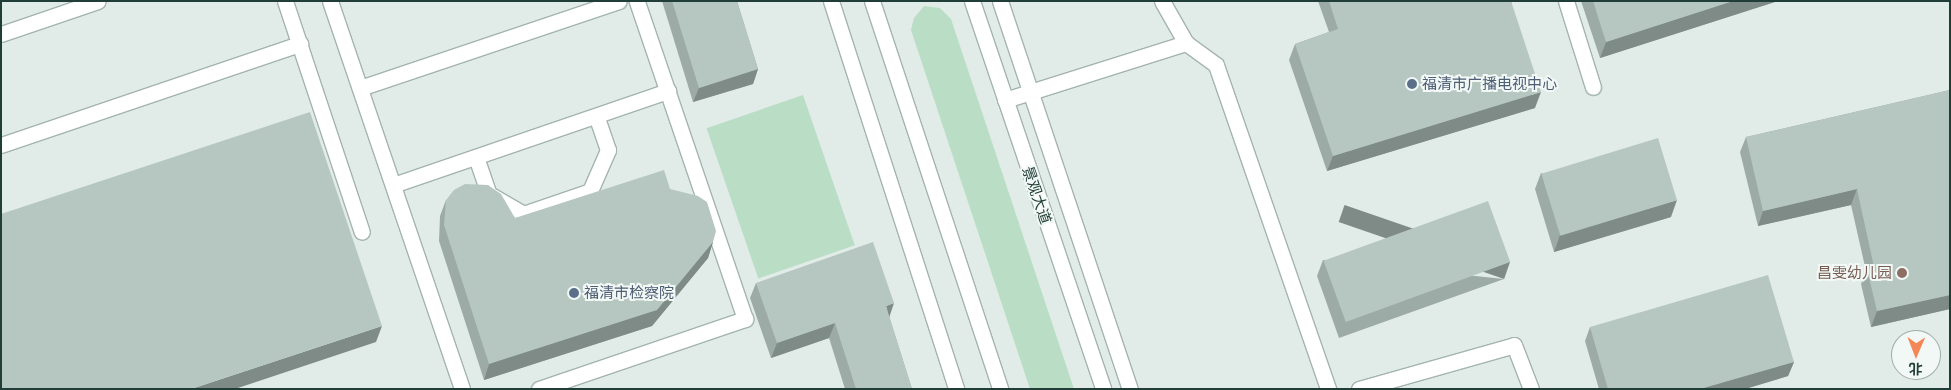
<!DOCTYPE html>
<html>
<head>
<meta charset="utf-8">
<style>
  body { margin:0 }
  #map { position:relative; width:1951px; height:390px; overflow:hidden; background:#e1ece8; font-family:Mulish,"Noto Sans SC",sans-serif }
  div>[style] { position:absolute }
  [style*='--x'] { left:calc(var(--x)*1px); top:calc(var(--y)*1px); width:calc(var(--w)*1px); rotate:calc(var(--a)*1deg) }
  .green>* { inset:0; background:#baddc5; transform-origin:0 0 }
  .roads { filter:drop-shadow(1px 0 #a4b4af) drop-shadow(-1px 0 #a4b4af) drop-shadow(0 1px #a4b4af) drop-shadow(0 -1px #a4b4af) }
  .minor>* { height:15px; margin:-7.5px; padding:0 7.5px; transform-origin:7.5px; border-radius:7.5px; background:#fff }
  .wall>* { inset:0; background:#9daba6 }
  .shaded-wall>* { inset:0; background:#7f8b87; transform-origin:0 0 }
  .building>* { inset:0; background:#b6c7c1; transform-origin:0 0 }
  .dots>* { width:14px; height:14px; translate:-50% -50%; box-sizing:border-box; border:2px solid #f2f8f5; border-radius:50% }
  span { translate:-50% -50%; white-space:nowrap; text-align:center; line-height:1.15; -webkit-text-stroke:4px #f2f8f5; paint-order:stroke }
  .service-label { font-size:15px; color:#4e5e75 }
  .left { translate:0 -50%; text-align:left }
  .street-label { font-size:15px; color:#213d37 }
  .education-label { font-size:15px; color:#785e54 }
  .right { translate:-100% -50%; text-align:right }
  .frame { position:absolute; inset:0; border:2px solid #213d37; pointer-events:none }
  .north { position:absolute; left:1891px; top:330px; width:50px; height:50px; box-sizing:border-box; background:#f2f8f5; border:1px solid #9eada9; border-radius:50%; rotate:181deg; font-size:14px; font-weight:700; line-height:20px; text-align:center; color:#213d37 }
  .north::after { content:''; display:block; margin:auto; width:18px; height:22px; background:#f38758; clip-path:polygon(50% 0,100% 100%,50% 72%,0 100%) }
</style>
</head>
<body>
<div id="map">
  <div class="green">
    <i style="clip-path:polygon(924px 6px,940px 8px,951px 19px,1074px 389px,1030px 389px,911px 30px,914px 18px)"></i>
    <i style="left:803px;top:95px;width:159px;height:102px;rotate:71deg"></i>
  </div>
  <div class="roads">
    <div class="minor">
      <i style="--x:285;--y:1;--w:243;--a:71.6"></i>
      <i style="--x:330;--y:1;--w:410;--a:71.2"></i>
      <i style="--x:831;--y:1;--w:408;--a:72.1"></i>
      <i style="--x:872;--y:1;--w:409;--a:71.7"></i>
      <i style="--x:972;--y:1;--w:410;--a:71.3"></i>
      <i style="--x:1000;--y:1;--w:409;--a:71.5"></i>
      <i style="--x:1162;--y:1;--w:48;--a:60.3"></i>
      <i style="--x:1186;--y:43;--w:37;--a:36"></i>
      <i style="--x:1216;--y:65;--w:343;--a:70.9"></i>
      <i style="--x:1566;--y:1;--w:90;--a:72.6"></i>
      <i style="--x:1;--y:34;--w:102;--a:-18.8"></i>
      <i style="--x:360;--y:88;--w:273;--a:-18.6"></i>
      <i style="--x:1005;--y:100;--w:190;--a:-17.5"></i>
      <i style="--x:1;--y:145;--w:316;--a:-18.7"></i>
      <i style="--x:476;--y:157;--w:39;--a:71"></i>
      <i style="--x:489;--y:194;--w:39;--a:30"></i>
      <i style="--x:523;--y:214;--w:71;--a:-18.9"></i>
      <i style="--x:590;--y:191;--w:45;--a:-66.3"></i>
      <i style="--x:608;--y:150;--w:36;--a:-109"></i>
      <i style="--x:393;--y:185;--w:291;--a:-18.9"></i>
      <i style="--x:539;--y:389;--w:218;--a:-18.8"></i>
      <i style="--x:745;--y:319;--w:336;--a:-108.8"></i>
      <i style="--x:1359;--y:389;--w:161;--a:-15.8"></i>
      <i style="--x:1514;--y:345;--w:47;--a:68.9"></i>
    </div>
  </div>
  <div class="wall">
    <i style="clip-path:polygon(662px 1px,737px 1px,758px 69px,753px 84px,693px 102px)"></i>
    <i style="clip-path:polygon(1318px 1px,1511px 1px,1535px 108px,1327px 171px,1289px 60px,1295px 44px,1329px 32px)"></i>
    <i style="clip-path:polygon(1581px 1px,1778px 1px,1600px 58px)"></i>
    <i style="clip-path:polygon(1950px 90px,1950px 309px,1871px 327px,1861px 284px,1866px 271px,1851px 205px,1758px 226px,1740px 152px,1746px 137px)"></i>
    <i style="clip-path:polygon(1541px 173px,1671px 217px,1554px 252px,1535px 189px)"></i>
    <i style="clip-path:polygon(670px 189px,713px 242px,708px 258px,652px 326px,484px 380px,439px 241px,440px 216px,446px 200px,515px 218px)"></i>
    <i style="clip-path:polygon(1323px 260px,1504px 279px,1339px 338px,1317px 276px)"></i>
    <i style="clip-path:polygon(756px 283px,889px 316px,912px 389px,845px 389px,829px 338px,771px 358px,750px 298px)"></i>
    <i style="clip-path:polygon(1590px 327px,1794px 362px,1788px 376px,1745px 389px,1599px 389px,1585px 341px)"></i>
  </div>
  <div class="shaded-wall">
    <i style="clip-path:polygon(1733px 1px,1778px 1px,1600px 58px,1606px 42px)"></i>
    <i style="clip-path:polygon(758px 69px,753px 84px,693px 102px,699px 88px)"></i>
    <i style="clip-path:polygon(1541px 92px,1535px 108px,1327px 171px,1333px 156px)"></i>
    <i style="clip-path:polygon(1857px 189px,1851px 205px,1758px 226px,1763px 211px)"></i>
    <i style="clip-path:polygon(1677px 200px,1671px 217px,1554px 252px,1560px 235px)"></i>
    <i style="clip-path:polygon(713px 242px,708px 258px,652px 326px,484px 380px,489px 364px)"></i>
    <i style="left:1510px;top:262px;width:18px;height:175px;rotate:109deg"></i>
    <i style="clip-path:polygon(1950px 295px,1950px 309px,1871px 327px,1877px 311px)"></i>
    <i style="clip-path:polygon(894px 303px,889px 318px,886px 306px)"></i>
    <i style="clip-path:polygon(835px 323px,829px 338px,771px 358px,777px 343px)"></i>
    <i style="clip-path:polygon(382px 326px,376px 342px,235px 389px,191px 389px)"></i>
    <i style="clip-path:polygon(1794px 362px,1788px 376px,1745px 389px,1700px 389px)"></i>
  </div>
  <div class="building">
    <i style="clip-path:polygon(672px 1px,737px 1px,758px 69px,699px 88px)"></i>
    <i style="clip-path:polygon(1329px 1px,1511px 1px,1541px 92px,1333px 156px,1295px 44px,1338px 29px)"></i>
    <i style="clip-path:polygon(1593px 1px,1733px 1px,1606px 42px)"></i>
    <i style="clip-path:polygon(1950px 90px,1950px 295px,1877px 311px,1867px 269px,1874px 267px,1857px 189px,1763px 211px,1746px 137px)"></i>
    <i style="clip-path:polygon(310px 112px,382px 326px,191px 389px,1px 389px,1px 214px)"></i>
    <i style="left:1658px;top:138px;width:65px;height:122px;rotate:73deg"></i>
    <i style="clip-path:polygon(664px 170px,670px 189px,698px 196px,707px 202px,716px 231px,713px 242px,657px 310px,489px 364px,444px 225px,446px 200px,454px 190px,465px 184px,488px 185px,501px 194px,515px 218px)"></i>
    <i style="left:1488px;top:201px;width:65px;height:175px;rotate:70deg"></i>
    <i style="clip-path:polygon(873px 242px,894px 303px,886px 306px,912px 389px,856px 389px,835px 323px,777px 343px,756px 283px)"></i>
    <i style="clip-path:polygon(1768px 275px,1794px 362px,1700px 389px,1608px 389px,1590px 327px)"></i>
  </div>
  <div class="dots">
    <i style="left:1412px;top:84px;background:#5c6f8a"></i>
    <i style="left:1902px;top:273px;background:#8d6e63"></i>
    <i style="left:574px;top:293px;background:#5c6f8a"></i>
  </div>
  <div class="service-label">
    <span class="left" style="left:1422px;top:84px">福清市广播电视中心</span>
    <span class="left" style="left:584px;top:293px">福清市检察院</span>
  </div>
  <div class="street-label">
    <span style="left:1037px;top:195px;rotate:71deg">景观大道</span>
  </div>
  <div class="education-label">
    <span class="right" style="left:1892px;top:273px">昌雯幼儿园</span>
  </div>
  <div class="frame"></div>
  <div class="north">北</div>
</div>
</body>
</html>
